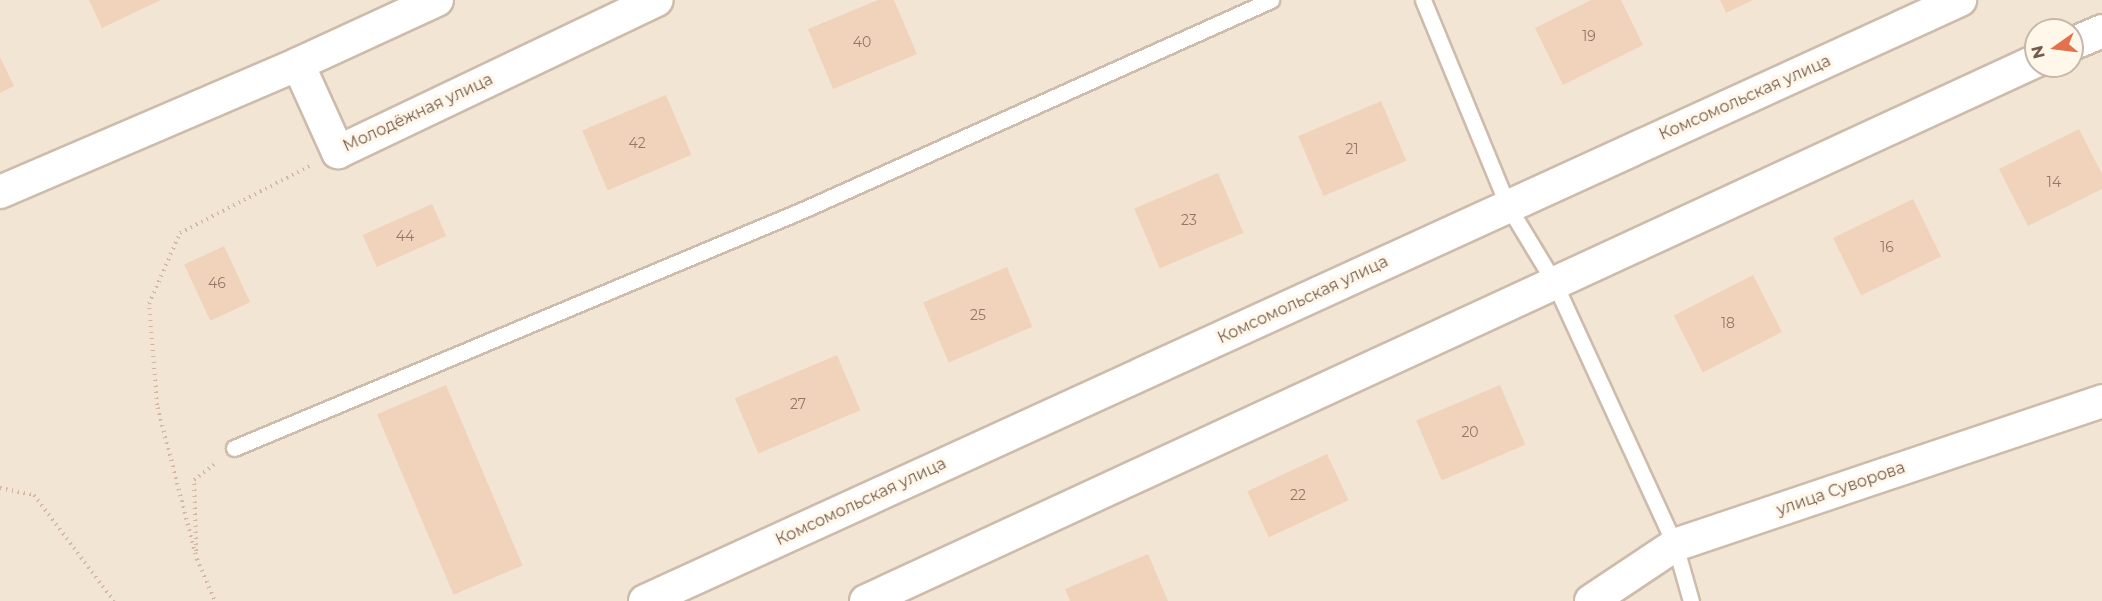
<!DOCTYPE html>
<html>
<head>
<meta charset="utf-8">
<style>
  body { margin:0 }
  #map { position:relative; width:2102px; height:601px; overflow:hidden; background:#fcf3e4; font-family:Montserrat,sans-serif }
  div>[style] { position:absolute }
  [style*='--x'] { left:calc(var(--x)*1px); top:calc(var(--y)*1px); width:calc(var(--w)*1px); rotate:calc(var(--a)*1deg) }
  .residential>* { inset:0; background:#f3e5d3 }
  .building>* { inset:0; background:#f1d3bc; transform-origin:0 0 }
  .path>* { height:4px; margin-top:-2px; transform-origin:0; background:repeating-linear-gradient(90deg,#d5b6a0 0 1.5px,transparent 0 6px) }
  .roads { filter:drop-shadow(2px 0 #cdbbab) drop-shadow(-2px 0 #cdbbab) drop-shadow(0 2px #cdbbab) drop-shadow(0 -2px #cdbbab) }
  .lane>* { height:15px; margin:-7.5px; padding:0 7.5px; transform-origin:7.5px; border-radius:7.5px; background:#fff }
  .street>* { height:32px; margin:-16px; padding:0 16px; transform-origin:16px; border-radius:16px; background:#fff }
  span { translate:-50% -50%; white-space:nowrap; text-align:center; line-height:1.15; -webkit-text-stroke:6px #fff7ea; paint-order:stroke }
  .number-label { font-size:14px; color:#937866 }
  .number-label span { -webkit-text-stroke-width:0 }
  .street-label { font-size:16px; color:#745a4a }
  .north { position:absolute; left:2024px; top:18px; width:60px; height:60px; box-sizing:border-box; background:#fff7ea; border:2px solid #c7b8aa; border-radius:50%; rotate:256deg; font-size:16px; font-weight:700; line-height:24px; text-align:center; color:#745a4a }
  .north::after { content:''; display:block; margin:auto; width:21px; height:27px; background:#e3724c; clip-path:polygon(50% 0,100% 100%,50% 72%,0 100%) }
</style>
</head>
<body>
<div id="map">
  <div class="residential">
    <i style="clip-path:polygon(evenodd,0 0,2102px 0,2102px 601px,0 601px,0 0,2036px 30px,2072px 30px,2072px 66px,2036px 66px,2036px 30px)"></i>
  </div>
  <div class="building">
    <i style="clip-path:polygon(89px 0,161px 0,102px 28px)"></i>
    <i style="clip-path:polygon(878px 0,894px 0,917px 54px,833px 89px,808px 29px)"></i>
    <i style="clip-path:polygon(1591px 0,1621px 0,1643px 45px,1563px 85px,1535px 28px)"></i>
    <i style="clip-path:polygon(1720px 0,1753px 0,1726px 13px)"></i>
    <i style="clip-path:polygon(0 57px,14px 86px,0 93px)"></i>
    <i style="left:666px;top:95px;width:65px;height:91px;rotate:67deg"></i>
    <i style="left:1381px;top:101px;width:65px;height:90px;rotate:67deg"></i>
    <i style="clip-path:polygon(2079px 129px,2102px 174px,2102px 189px,2028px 226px,1999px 169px)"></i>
    <i style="left:1218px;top:173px;width:65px;height:91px;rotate:67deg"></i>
    <i style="left:1913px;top:199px;width:64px;height:89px;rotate:64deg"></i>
    <i style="left:432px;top:204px;width:35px;height:76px;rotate:66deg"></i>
    <i style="left:224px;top:246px;width:62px;height:44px;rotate:65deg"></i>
    <i style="left:1007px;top:267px;width:65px;height:91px;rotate:67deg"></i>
    <i style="left:1753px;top:275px;width:64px;height:89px;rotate:63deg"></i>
    <i style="left:837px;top:355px;width:60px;height:111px;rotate:67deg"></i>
    <i style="left:446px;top:385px;width:196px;height:75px;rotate:67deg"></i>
    <i style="left:1500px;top:385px;width:65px;height:91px;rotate:67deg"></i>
    <i style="left:1327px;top:454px;width:51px;height:88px;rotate:65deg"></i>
    <i style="clip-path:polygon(1148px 554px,1168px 601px,1070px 601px,1065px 589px)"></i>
  </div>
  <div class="path">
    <i style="--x:0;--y:488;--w:35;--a:12"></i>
    <i style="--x:34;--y:495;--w:133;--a:53"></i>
    <i style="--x:196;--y:551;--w:71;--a:-91.6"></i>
    <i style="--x:194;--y:480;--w:29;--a:-38"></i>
    <i style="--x:197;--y:559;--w:46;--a:66.8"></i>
    <i style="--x:197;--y:560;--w:160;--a:-104.5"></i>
    <i style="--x:157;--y:405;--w:101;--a:-94.5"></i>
    <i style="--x:149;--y:304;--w:77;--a:-66.4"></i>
    <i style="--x:180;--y:233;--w:146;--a:-27.3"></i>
  </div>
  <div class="roads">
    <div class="lane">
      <i style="--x:1423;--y:0;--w:223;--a:67.6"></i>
      <i style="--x:1508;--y:206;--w:89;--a:58.8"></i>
      <i style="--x:1554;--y:282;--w:289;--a:65.3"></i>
      <i style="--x:1675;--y:545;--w:58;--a:74.1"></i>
      <i style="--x:234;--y:448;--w:619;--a:-22.71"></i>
      <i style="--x:805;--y:209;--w:511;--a:-24.16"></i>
    </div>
    <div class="street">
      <i style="--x:437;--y:0;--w:153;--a:155.3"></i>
      <i style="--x:298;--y:64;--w:97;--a:65.6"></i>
      <i style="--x:338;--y:152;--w:353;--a:-25.5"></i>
      <i style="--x:2072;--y:44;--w:33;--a:-23"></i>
      <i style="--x:0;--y:192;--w:324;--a:-23.2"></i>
      <i style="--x:645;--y:601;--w:1446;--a:-24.56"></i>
      <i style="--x:866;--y:601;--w:1289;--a:-24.78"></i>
      <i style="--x:1591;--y:601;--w:101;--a:-33.7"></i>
      <i style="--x:1675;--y:545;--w:451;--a:-18.6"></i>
    </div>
  </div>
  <div class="number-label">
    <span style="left:1589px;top:36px">19</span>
    <span style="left:862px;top:42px">40</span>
    <span style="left:637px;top:143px">42</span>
    <span style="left:1352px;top:149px">21</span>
    <span style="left:2054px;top:182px">14</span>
    <span style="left:1189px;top:220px">23</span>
    <span style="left:405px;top:236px">44</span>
    <span style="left:1887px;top:247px">16</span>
    <span style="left:217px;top:283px">46</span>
    <span style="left:978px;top:315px">25</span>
    <span style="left:1728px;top:323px">18</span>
    <span style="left:798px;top:404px">27</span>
    <span style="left:1470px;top:432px">20</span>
    <span style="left:1298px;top:495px">22</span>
  </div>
  <div class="street-label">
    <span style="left:1745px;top:98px;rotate:-24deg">Комсомольская улица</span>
    <span style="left:418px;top:113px;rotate:-25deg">Молодёжная улица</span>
    <span style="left:1303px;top:300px;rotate:-25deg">Комсомольская улица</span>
    <span style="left:1841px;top:489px;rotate:-19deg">улица Суворова</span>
    <span style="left:861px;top:502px;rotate:-25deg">Комсомольская улица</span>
  </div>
  <div class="north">N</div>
</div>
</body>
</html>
